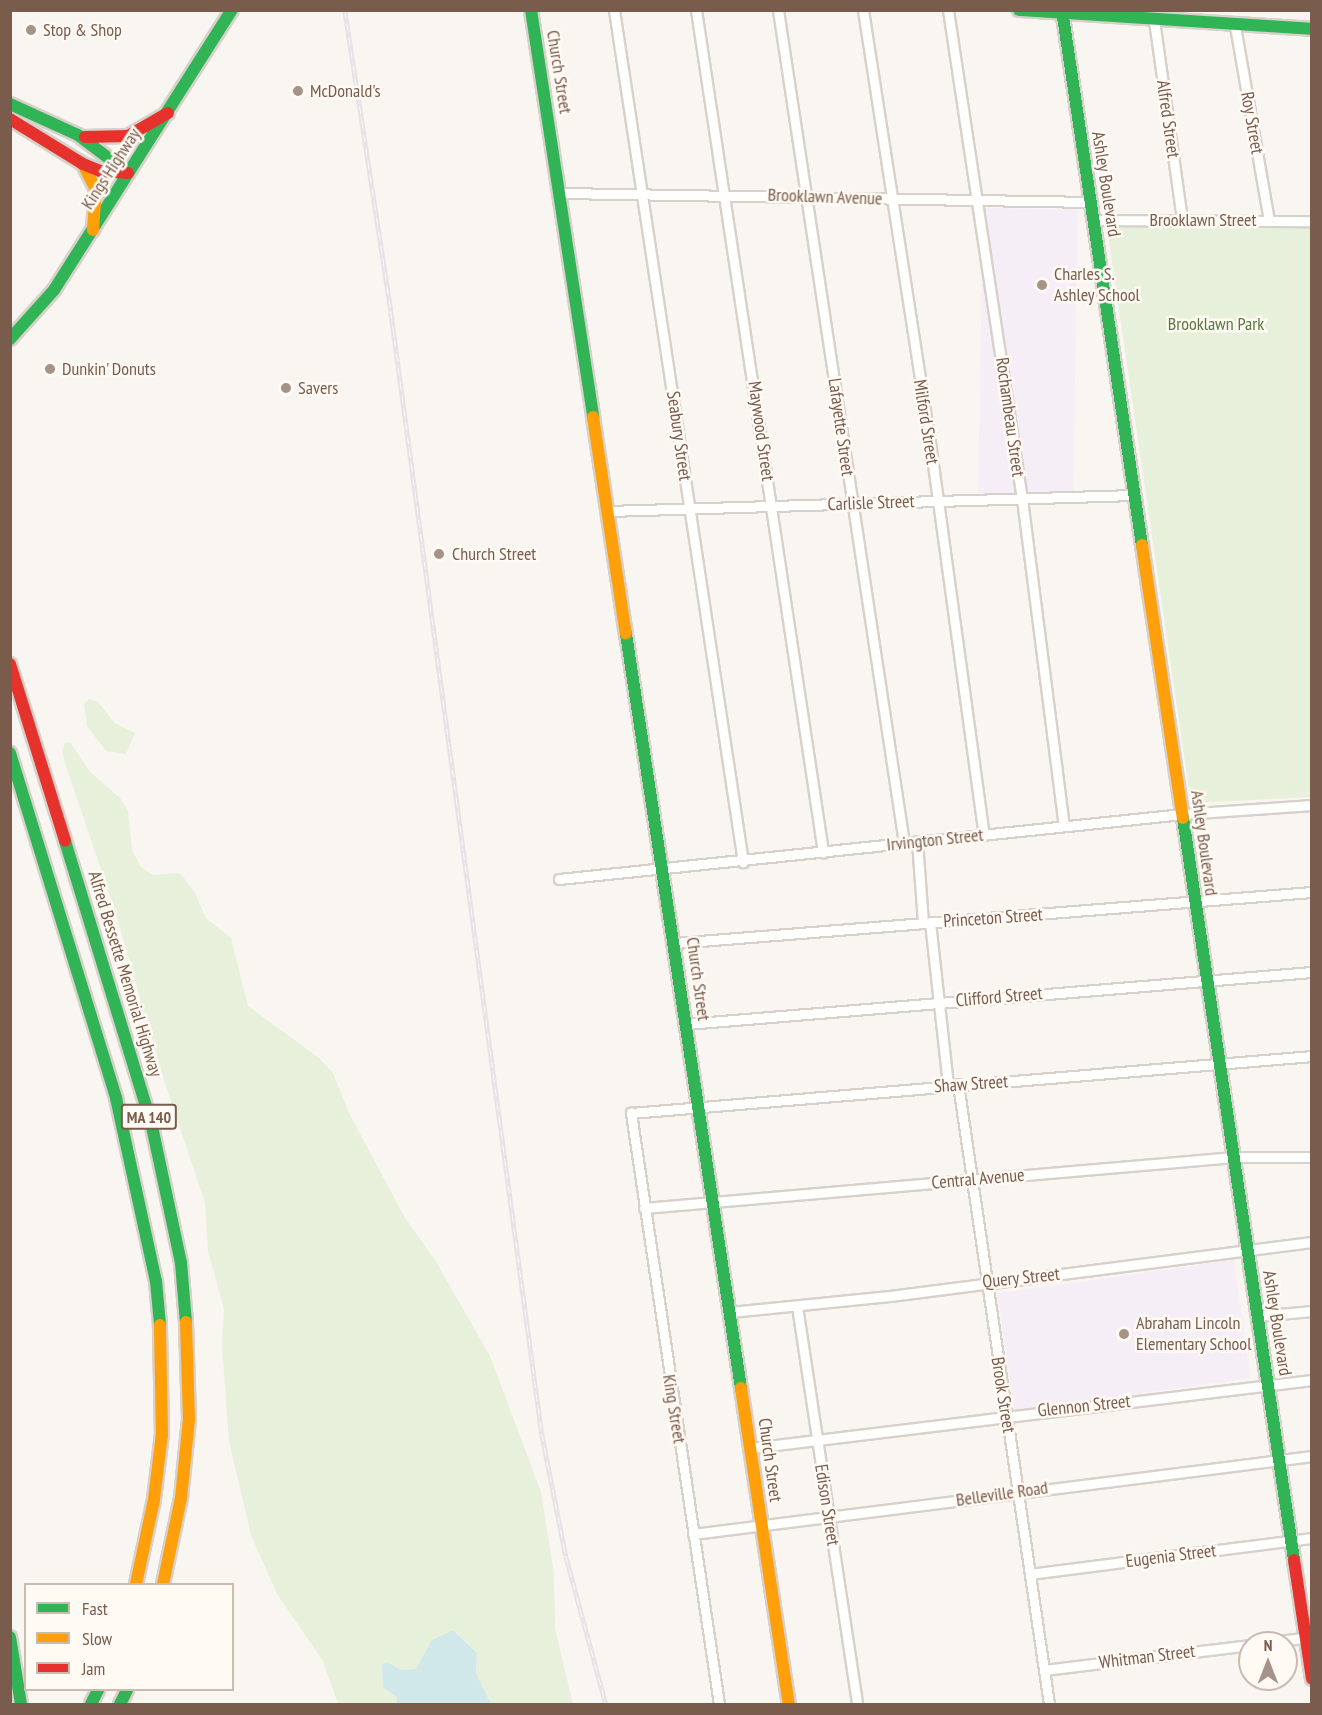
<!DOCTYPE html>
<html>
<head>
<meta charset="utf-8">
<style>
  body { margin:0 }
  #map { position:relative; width:1322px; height:1715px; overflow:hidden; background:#f9f5f0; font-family:"PT Sans Narrow",sans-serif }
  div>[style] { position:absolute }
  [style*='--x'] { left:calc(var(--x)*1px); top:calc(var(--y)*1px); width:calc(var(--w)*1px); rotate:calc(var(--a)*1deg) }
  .education>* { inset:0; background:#f6eef6; transform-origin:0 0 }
  .green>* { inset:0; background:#e7f0db }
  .water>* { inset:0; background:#d0e8ea }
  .roads { filter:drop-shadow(2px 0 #d7d1cb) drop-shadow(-2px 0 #d7d1cb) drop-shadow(0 2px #d7d1cb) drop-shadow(0 -2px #d7d1cb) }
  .street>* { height:9px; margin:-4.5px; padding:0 4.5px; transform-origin:4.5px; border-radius:4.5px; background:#fefefd }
  .fast>* { height:12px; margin:-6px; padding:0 6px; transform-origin:6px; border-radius:6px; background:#30b455 }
  .slow>* { height:12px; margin:-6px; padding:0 6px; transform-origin:6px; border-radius:6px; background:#ff9f0a }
  .jam>* { height:12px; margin:-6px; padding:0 6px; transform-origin:6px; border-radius:6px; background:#e5322d }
  .rail>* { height:4.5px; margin-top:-2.25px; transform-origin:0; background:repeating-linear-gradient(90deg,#fffaf3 0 7px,#e6e3e7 0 14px); box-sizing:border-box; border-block:2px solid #e6e3e7 }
  .dots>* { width:16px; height:16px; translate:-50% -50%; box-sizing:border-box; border:3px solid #fffaf3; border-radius:50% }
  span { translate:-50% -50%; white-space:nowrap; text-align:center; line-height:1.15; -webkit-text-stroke:5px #fffaf3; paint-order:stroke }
  .shield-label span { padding:2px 4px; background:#fffaf3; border:2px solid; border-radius:4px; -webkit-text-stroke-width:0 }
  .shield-label { font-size:16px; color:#7a5c4d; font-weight:700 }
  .poi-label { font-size:18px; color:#7a5c4d }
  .left { translate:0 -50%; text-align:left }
  .street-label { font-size:18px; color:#7a5c4d }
  .park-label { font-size:18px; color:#537a41 }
  .frame { position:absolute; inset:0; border:12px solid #7a5c4d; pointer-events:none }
  .legend { position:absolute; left:24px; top:1583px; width:210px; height:108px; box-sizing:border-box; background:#fffaf3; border:2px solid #cabbb1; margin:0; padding:8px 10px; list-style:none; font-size:18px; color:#7a5c4d }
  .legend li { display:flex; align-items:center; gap:12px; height:30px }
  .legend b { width:30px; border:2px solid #cabbb1 }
  .north { position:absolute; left:1238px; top:1631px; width:60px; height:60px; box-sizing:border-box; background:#fffaf3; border:2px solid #cabbb1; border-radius:50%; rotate:0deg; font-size:16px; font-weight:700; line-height:24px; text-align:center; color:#7a5c4d }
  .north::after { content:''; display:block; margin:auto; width:21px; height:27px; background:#a69286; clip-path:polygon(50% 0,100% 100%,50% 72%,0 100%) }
</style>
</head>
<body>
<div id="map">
  <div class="education">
    <i style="left:983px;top:208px;width:95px;height:287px;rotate:1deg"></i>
    <i style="left:1234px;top:1260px;width:119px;height:239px;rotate:82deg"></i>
  </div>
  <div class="green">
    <i style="clip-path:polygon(1107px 227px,1311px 228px,1311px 797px,1191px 803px)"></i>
    <i style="clip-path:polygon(89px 699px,97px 701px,115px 723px,135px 733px,126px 754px,106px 751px,87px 726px,84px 704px)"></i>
    <i style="clip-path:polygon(70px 742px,90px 772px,120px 798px,128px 811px,132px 850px,141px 867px,153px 875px,180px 873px,195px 893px,206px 918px,231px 938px,248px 1006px,319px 1058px,333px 1073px,349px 1113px,405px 1218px,435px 1260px,490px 1356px,541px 1492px,554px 1574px,555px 1629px,573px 1704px,491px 1704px,476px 1673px,477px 1653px,456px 1632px,428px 1647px,416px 1669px,401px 1670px,387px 1662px,382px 1667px,383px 1687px,398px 1697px,396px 1704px,338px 1704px,323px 1661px,277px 1594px,251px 1535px,229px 1441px,222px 1346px,224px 1309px,208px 1251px,205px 1203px,165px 1083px,114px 908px,66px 766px,62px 751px,65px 743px)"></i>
  </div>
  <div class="water">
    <i style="clip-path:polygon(453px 1630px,477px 1653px,476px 1673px,491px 1704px,396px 1704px,397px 1697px,383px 1687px,382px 1665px,387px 1662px,401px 1670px,416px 1669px,432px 1640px)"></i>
  </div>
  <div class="roads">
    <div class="street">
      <i style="--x:614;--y:10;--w:862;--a:81.39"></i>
      <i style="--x:696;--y:10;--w:852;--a:81.42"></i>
      <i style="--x:778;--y:10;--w:842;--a:81.4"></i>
      <i style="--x:863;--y:10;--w:430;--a:81.2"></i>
      <i style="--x:929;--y:435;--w:404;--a:82.2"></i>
      <i style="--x:948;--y:10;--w:495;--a:81.4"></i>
      <i style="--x:1022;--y:499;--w:329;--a:82.7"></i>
      <i style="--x:1154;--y:20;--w:201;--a:82"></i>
      <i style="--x:1235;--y:26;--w:197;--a:80.1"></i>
      <i style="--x:561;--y:193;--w:529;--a:0.97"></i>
      <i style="--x:1093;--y:220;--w:219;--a:0.3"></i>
      <i style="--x:608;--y:511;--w:526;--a:-1.74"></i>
      <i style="--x:917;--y:841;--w:82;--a:85.8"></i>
      <i style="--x:559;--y:879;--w:627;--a:-5.95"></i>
      <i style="--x:1183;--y:814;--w:129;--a:-4"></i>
      <i style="--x:930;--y:922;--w:164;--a:83.7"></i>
      <i style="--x:675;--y:943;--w:639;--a:-4.58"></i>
      <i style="--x:686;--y:1024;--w:628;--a:-4.75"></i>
      <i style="--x:958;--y:1084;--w:627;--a:81.65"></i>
      <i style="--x:644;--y:1208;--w:592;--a:-4.94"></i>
      <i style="--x:1234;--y:1157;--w:78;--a:0"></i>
      <i style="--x:797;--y:1306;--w:402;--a:81.4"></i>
      <i style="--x:730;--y:1312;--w:161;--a:-5.7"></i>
      <i style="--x:890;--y:1296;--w:425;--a:-7.3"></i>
      <i style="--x:1257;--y:1316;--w:55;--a:-5.2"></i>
      <i style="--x:751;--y:1448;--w:565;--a:-6.91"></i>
      <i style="--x:693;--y:1534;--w:624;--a:-7.18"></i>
      <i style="--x:1030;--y:1574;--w:284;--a:-7.3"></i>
      <i style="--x:1263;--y:1643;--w:48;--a:-7.1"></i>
      <i style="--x:1044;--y:1670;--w:208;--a:-6.9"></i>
      <i style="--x:719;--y:1704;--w:598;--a:-98.47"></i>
      <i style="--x:631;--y:1113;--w:683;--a:-4.78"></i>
    </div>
    <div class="fast">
      <i style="--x:531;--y:10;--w:412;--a:81.3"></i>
      <i style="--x:1019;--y:10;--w:294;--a:3.7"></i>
      <i style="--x:1062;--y:10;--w:541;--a:81.5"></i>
      <i style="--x:10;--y:104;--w:75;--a:24.5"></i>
      <i style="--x:78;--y:135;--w:63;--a:37.2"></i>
      <i style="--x:10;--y:339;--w:66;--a:-48.1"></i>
      <i style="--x:54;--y:290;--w:332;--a:-57.6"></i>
      <i style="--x:626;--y:634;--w:763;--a:81.33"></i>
      <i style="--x:10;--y:753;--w:361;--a:72.9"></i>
      <i style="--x:116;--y:1098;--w:187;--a:77.7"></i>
      <i style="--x:156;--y:1281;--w:44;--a:84.8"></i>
      <i style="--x:1183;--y:818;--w:750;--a:81.49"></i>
      <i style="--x:65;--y:841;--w:294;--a:73"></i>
      <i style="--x:151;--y:1122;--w:144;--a:78"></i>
      <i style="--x:181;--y:1263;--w:59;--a:85.2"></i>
      <i style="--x:10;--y:1637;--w:68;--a:80.7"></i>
      <i style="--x:91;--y:1704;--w:16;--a:-63"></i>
      <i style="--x:120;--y:1704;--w:16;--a:-63"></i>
    </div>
    <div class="slow">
      <i style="--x:83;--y:164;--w:28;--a:63"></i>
      <i style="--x:96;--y:189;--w:41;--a:94.2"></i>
      <i style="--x:593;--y:417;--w:219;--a:81.4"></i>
      <i style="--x:1142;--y:545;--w:276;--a:81.5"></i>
      <i style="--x:741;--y:1388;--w:320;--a:81.4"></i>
      <i style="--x:136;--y:1584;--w:87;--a:-78"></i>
      <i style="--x:154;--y:1499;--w:65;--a:-83"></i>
      <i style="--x:162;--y:1434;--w:109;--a:-91.1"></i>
      <i style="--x:163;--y:1584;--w:88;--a:-78.2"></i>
      <i style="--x:181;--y:1498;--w:79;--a:-84.2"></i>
      <i style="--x:189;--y:1419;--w:97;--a:-91.8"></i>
    </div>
    <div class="jam">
      <i style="--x:10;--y:119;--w:86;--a:31.7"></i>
      <i style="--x:83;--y:164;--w:18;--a:22"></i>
      <i style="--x:100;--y:171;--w:28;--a:4"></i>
      <i style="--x:85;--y:137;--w:43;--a:-1.3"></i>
      <i style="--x:128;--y:136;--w:46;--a:-29.9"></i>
      <i style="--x:10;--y:664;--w:185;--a:72.7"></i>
      <i style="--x:1294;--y:1560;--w:120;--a:81.4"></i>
    </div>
  </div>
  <div class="rail">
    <i style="--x:345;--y:10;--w:305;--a:81.3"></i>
    <i style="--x:391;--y:312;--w:1132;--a:82.34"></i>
    <i style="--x:542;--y:1434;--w:124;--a:78.9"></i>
    <i style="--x:566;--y:1556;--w:153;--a:74.9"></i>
  </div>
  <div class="dots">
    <i style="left:31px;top:30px;background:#a69286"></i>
    <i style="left:298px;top:91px;background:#a69286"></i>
    <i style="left:1042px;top:285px;background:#a69286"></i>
    <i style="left:50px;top:369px;background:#a69286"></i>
    <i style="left:286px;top:388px;background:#a69286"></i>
    <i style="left:439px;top:554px;background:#a69286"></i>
    <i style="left:1124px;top:1334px;background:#a69286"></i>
  </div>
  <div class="shield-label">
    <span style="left:149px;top:1117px">MA 140</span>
  </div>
  <div class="poi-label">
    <span class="left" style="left:43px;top:30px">Stop &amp; Shop</span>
    <span class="left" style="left:310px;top:91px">McDonald's</span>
    <span class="left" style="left:1054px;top:285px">Charles S.<br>Ashley School</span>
    <span class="left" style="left:62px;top:369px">Dunkin' Donuts</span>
    <span class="left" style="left:298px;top:388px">Savers</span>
    <span class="left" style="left:452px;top:554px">Church Street</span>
    <span class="left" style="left:1136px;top:1334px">Abraham Lincoln<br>Elementary School</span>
  </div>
  <div class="street-label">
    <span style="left:559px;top:72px;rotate:81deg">Church Street</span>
    <span style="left:1168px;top:119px;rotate:82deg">Alfred Street</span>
    <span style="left:1252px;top:123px;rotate:80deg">Roy Street</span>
    <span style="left:111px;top:169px;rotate:-57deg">Kings Highway</span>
    <span style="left:1106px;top:184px;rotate:81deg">Ashley Boulevard</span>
    <span style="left:825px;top:197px;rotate:2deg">Brooklawn Avenue</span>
    <span style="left:1203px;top:220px">Brooklawn Street</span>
    <span style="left:1010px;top:417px;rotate:82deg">Rochambeau Street</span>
    <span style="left:926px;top:422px;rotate:81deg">Milford Street</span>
    <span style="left:841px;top:427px;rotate:82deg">Lafayette Street</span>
    <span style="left:761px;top:431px;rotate:82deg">Maywood Street</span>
    <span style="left:679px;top:436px;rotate:82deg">Seabury Street</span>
    <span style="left:871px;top:503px;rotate:-2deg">Carlisle Street</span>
    <span style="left:935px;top:840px;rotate:-6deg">Irvington Street</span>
    <span style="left:1204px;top:843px;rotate:82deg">Ashley Boulevard</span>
    <span style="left:993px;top:918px;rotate:-4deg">Princeton Street</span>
    <span style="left:125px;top:974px;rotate:73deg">Alfred Bessette Memorial Highway</span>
    <span style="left:698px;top:979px;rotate:82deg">Church Street</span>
    <span style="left:999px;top:997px;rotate:-5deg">Clifford Street</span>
    <span style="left:971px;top:1084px;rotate:-4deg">Shaw Street</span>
    <span style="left:978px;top:1179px;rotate:-5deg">Central Avenue</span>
    <span style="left:1021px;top:1278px;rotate:-6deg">Query Street</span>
    <span style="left:1277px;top:1323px;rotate:81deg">Ashley Boulevard</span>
    <span style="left:1003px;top:1395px;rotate:81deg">Brook Street</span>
    <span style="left:1084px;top:1406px;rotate:-6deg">Glennon Street</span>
    <span style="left:674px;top:1409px;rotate:81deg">King Street</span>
    <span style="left:770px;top:1460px;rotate:82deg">Church Street</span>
    <span style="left:1002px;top:1494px;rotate:-8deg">Belleville Road</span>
    <span style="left:827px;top:1505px;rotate:81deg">Edison Street</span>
    <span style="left:1171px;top:1556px;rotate:-7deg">Eugenia Street</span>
    <span style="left:1147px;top:1657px;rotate:-7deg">Whitman Street</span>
  </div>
  <div class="park-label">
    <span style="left:1216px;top:324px">Brooklawn Park</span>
  </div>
  <div class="frame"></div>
  <ul class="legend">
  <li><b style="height:8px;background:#30b455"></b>Fast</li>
  <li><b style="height:8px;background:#ff9f0a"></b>Slow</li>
  <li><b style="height:8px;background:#e5322d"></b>Jam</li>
  </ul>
  <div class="north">N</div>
</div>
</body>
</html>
